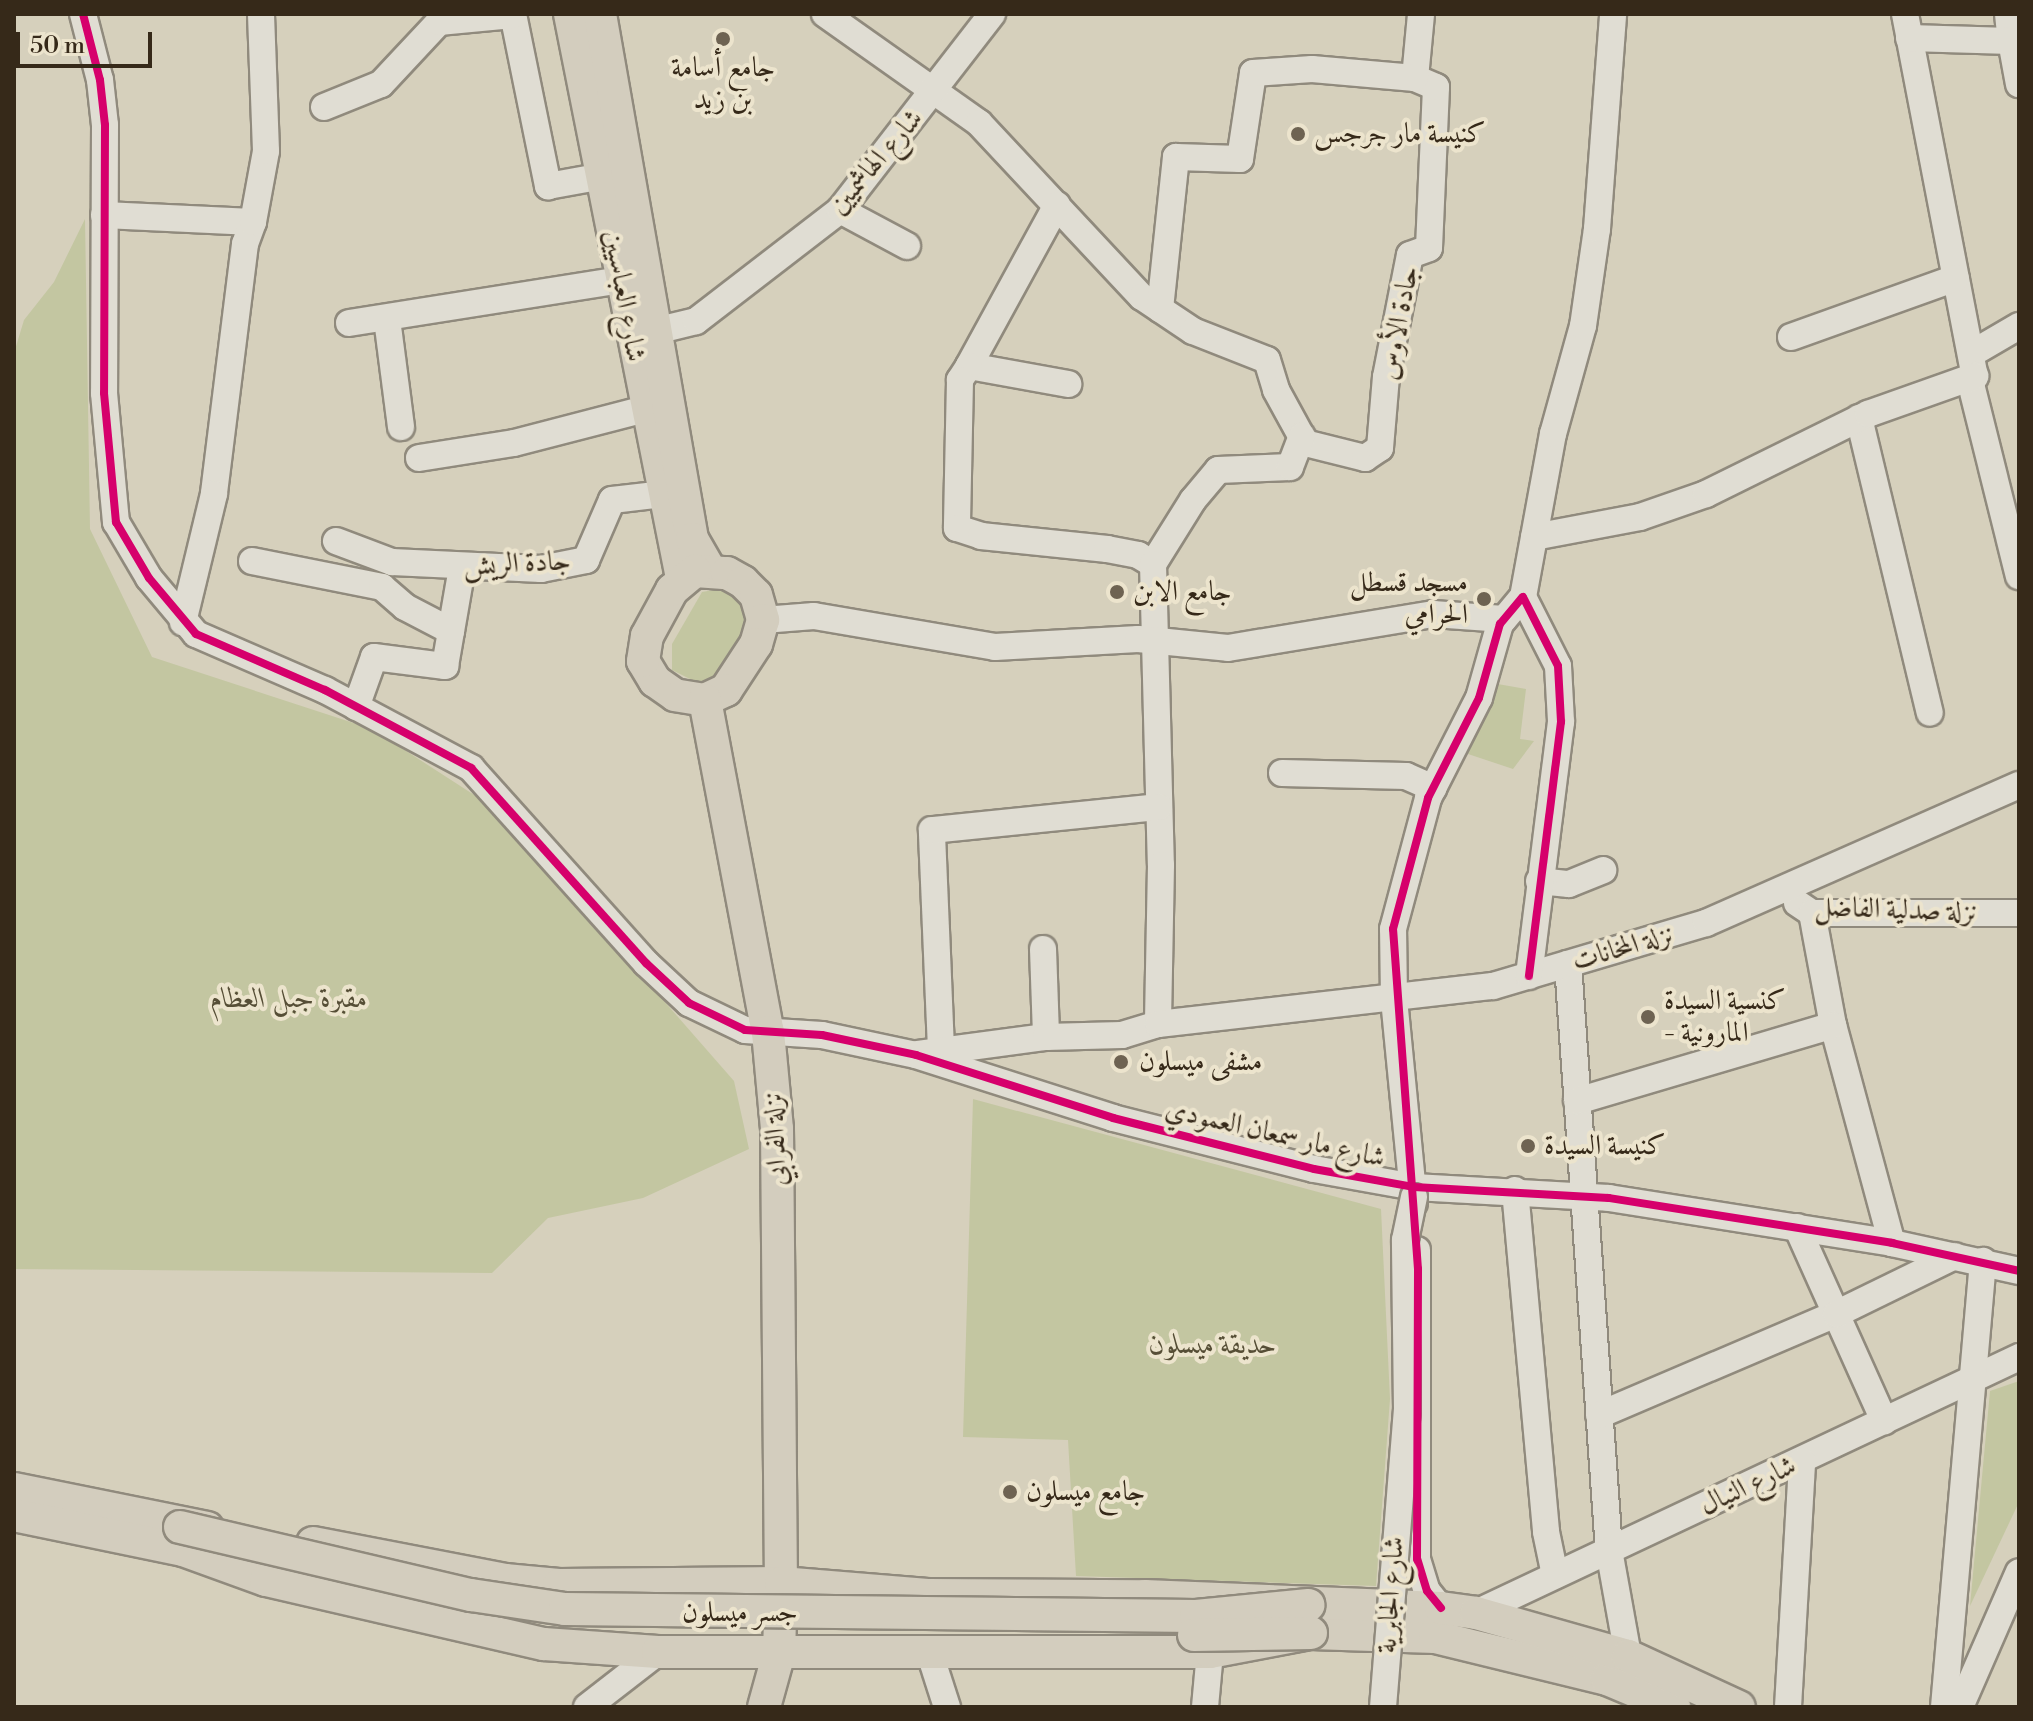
<!DOCTYPE html>
<html>
<head>
<meta charset="utf-8">
<style>
  body { margin:0 }
  #map { position:relative; width:2033px; height:1721px; overflow:hidden; background:#d6d0bc; font-family:"Libre Bodoni",Amiri,serif }
  div>[style] { position:absolute }
  [style*='--x'] { left:calc(var(--x)*1px); top:calc(var(--y)*1px); width:calc(var(--w)*1px); rotate:calc(var(--a)*1deg) }
  .green>* { inset:0; background:#c3c6a1 }
  .roads { filter:drop-shadow(2px 0 #908a7d) drop-shadow(-2px 0 #908a7d) drop-shadow(0 2px #908a7d) drop-shadow(0 -2px #908a7d) }
  .minor>* { height:26px; margin:-13px; padding:0 13px; transform-origin:13px; border-radius:13px; background:#e0ddd3 }
  .major>* { height:32px; margin:-16px; padding:0 16px; transform-origin:16px; border-radius:16px; background:#d3cdbe }
  .bridges { filter:drop-shadow(2px 0 #908a7d) drop-shadow(-2px 0 #908a7d) drop-shadow(0 2px #908a7d) drop-shadow(0 -2px #908a7d) }
  .minor-bridge>* { height:26px; margin:-13px; padding:0 13px; transform-origin:13px; border-radius:13px; background:#e0ddd3 }
  .major-bridge>* { height:32px; margin:-16px; padding:0 16px; transform-origin:16px; border-radius:16px; background:#d3cdbe }
  .cycleway>* { height:8px; margin:-4px; padding:0 4px; transform-origin:4px; border-radius:4px; background:#d6006c }
  .dots>* { width:22px; height:22px; translate:-50% -50%; box-sizing:border-box; border:4px solid #ece4cd; border-radius:50% }
  span { translate:-50% -50%; white-space:nowrap; text-align:center; line-height:1.15; -webkit-text-stroke:8px #ece4cd; paint-order:stroke }
  .poi-label { font-size:28px; color:#362919 }
  .left { translate:0 -50%; text-align:left }
  .right { translate:-100% -50%; text-align:right }
  .street-label { font-size:28px; color:#362919 }
  .park-label { font-size:28px; color:#564e36; font-style:italic }
  .frame { position:absolute; inset:0; border:16px solid #362919; pointer-events:none }
  .scale { position:absolute; left:16px; top:32px; width:136px; height:36px; box-sizing:border-box; border:4px solid #362919; border-top:0; padding-left:10px; font-size:24px; line-height:28px; white-space:nowrap; color:#362919; -webkit-text-stroke:6px #ece4cd; paint-order:stroke }
</style>
</head>
<body>
<div id="map">
  <div class="green">
    <i style="clip-path:polygon(85px 219px,90px 529px,152px 657px,372px 729px,496px 809px,734px 1081px,749px 1149px,643px 1198px,548px 1218px,492px 1273px,14px 1269px,14px 353px,24px 320px,54px 282px)"></i>
    <i style="clip-path:polygon(725px 588px,746px 597px,756px 623px,720px 680px,696px 682px,672px 670px,672px 644px,702px 592px)"></i>
    <i style="clip-path:polygon(1492px 683px,1526px 689px,1520px 739px,1534px 741px,1513px 769px,1465px 753px)"></i>
    <i style="clip-path:polygon(973px 1099px,1381px 1209px,1390px 1399px,1376px 1586px,1076px 1576px,1068px 1440px,963px 1437px)"></i>
    <i style="clip-path:polygon(2019px 1381px,2019px 1502px,1970px 1606px,1990px 1391px)"></i>
  </div>
  <div class="roads">
    <div class="minor">
      <i style="--x:83;--y:14;--w:68;--a:75.6"></i>
      <i style="--x:100;--y:80;--w:45;--a:83.7"></i>
      <i style="--x:105;--y:125;--w:268;--a:90.2"></i>
      <i style="--x:104;--y:393;--w:130;--a:84.7"></i>
      <i style="--x:116;--y:522;--w:65;--a:59.5"></i>
      <i style="--x:149;--y:578;--w:73;--a:50"></i>
      <i style="--x:196;--y:634;--w:141;--a:23.5"></i>
      <i style="--x:325;--y:690;--w:166;--a:28.1"></i>
      <i style="--x:471;--y:768;--w:262;--a:48.1"></i>
      <i style="--x:646;--y:963;--w:59;--a:42.9"></i>
      <i style="--x:689;--y:1003;--w:62;--a:25.7"></i>
      <i style="--x:745;--y:1030;--w:77;--a:3.7"></i>
      <i style="--x:822;--y:1035;--w:96;--a:12"></i>
      <i style="--x:916;--y:1055;--w:207;--a:17.7"></i>
      <i style="--x:1113;--y:1118;--w:207;--a:14.2"></i>
      <i style="--x:1314;--y:1169;--w:102;--a:10.2"></i>
      <i style="--x:1414;--y:1187;--w:195;--a:3.2"></i>
      <i style="--x:1609;--y:1198;--w:287;--a:9"></i>
      <i style="--x:1892;--y:1243;--w:130;--a:12.4"></i>
      <i style="--x:513;--y:14;--w:176;--a:78.5"></i>
      <i style="--x:548;--y:186;--w:56;--a:-10.3"></i>
      <i style="--x:825;--y:14;--w:189;--a:35.3"></i>
      <i style="--x:979;--y:123;--w:238;--a:46.9"></i>
      <i style="--x:1142;--y:297;--w:61;--a:33.7"></i>
      <i style="--x:1193;--y:331;--w:79;--a:21.4"></i>
      <i style="--x:1267;--y:360;--w:31;--a:73"></i>
      <i style="--x:1276;--y:390;--w:60;--a:61.3"></i>
      <i style="--x:1305;--y:443;--w:62;--a:14"></i>
      <i style="--x:1365;--y:458;--w:18;--a:-34"></i>
      <i style="--x:1380;--y:448;--w:71;--a:-85.2"></i>
      <i style="--x:1386;--y:377;--w:124;--a:-78.9"></i>
      <i style="--x:1410;--y:255;--w:20;--a:-20"></i>
      <i style="--x:1429;--y:248;--w:161;--a:-87.5"></i>
      <i style="--x:1436;--y:87;--w:23;--a:-157"></i>
      <i style="--x:1415;--y:78;--w:64;--a:-84.6"></i>
      <i style="--x:1905;--y:14;--w:369;--a:79.1"></i>
      <i style="--x:1975;--y:376;--w:9;--a:117"></i>
      <i style="--x:1971;--y:384;--w:198;--a:76"></i>
      <i style="--x:2008;--y:14;--w:27;--a:84"></i>
      <i style="--x:1909;--y:38;--w:102;--a:1.7"></i>
      <i style="--x:2011;--y:41;--w:44;--a:79.5"></i>
      <i style="--x:324;--y:107;--w:61;--a:-22"></i>
      <i style="--x:381;--y:84;--w:85;--a:-46.9"></i>
      <i style="--x:439;--y:22;--w:74;--a:-5.4"></i>
      <i style="--x:1057;--y:205;--w:183;--a:118.7"></i>
      <i style="--x:969;--y:366;--w:101;--a:10.3"></i>
      <i style="--x:840;--y:210;--w:76;--a:28.2"></i>
      <i style="--x:104;--y:215;--w:149;--a:2.7"></i>
      <i style="--x:253;--y:222;--w:23;--a:110"></i>
      <i style="--x:245;--y:244;--w:252;--a:97.1"></i>
      <i style="--x:214;--y:494;--w:132;--a:103.6"></i>
      <i style="--x:253;--y:222;--w:72;--a:-79.6"></i>
      <i style="--x:266;--y:151;--w:137;--a:-92.1"></i>
      <i style="--x:1160;--y:309;--w:153;--a:-84"></i>
      <i style="--x:1176;--y:157;--w:64;--a:1.8"></i>
      <i style="--x:1240;--y:159;--w:87;--a:-81.4"></i>
      <i style="--x:1253;--y:73;--w:59;--a:-3.9"></i>
      <i style="--x:1312;--y:69;--w:103;--a:5"></i>
      <i style="--x:387;--y:319;--w:109;--a:82.6"></i>
      <i style="--x:349;--y:323;--w:273;--a:-9"></i>
      <i style="--x:655;--y:331;--w:42;--a:-13.7"></i>
      <i style="--x:696;--y:321;--w:182;--a:-37.6"></i>
      <i style="--x:840;--y:210;--w:248;--a:-52.2"></i>
      <i style="--x:1791;--y:337;--w:175;--a:-19.7"></i>
      <i style="--x:1971;--y:354;--w:56;--a:-30.3"></i>
      <i style="--x:969;--y:366;--w:17;--a:123"></i>
      <i style="--x:960;--y:380;--w:148;--a:91.2"></i>
      <i style="--x:957;--y:528;--w:25;--a:18"></i>
      <i style="--x:981;--y:536;--w:127;--a:5.9"></i>
      <i style="--x:1107;--y:549;--w:32;--a:11"></i>
      <i style="--x:1138;--y:555;--w:17;--a:31"></i>
      <i style="--x:1153;--y:564;--w:75;--a:-58"></i>
      <i style="--x:1193;--y:500;--w:39;--a:-50"></i>
      <i style="--x:1218;--y:470;--w:72;--a:-2.4"></i>
      <i style="--x:1290;--y:467;--w:33;--a:-69"></i>
      <i style="--x:1859;--y:418;--w:303;--a:76.5"></i>
      <i style="--x:419;--y:458;--w:96;--a:-9"></i>
      <i style="--x:514;--y:443;--w:135;--a:-14.5"></i>
      <i style="--x:1534;--y:537;--w:108;--a:-10.7"></i>
      <i style="--x:1640;--y:517;--w:70;--a:-19.2"></i>
      <i style="--x:1706;--y:494;--w:181;--a:-26.3"></i>
      <i style="--x:1868;--y:414;--w:114;--a:-19.6"></i>
      <i style="--x:336;--y:541;--w:60;--a:20.6"></i>
      <i style="--x:392;--y:562;--w:149;--a:2.7"></i>
      <i style="--x:541;--y:569;--w:46;--a:-11.3"></i>
      <i style="--x:586;--y:560;--w:65;--a:-66.6"></i>
      <i style="--x:612;--y:500;--w:51;--a:-6.7"></i>
      <i style="--x:252;--y:561;--w:133;--a:11.3"></i>
      <i style="--x:382;--y:587;--w:30;--a:41"></i>
      <i style="--x:405;--y:607;--w:52;--a:27.6"></i>
      <i style="--x:1153;--y:564;--w:301;--a:88.5"></i>
      <i style="--x:1161;--y:865;--w:159;--a:91.1"></i>
      <i style="--x:1523;--y:597;--w:166;--a:-79.6"></i>
      <i style="--x:1553;--y:434;--w:112;--a:-74.5"></i>
      <i style="--x:1583;--y:326;--w:98;--a:-81.8"></i>
      <i style="--x:1597;--y:229;--w:216;--a:-85.7"></i>
      <i style="--x:763;--y:620;--w:51;--a:-4.5"></i>
      <i style="--x:814;--y:616;--w:184;--a:9.7"></i>
      <i style="--x:995;--y:647;--w:143;--a:-3.2"></i>
      <i style="--x:1138;--y:639;--w:90;--a:5.7"></i>
      <i style="--x:1228;--y:648;--w:208;--a:-9.4"></i>
      <i style="--x:1433;--y:614;--w:71;--a:4"></i>
      <i style="--x:356;--y:707;--w:53;--a:-70.2"></i>
      <i style="--x:374;--y:657;--w:72;--a:7.2"></i>
      <i style="--x:445;--y:666;--w:99;--a:-80.2"></i>
      <i style="--x:1282;--y:773;--w:124;--a:1.4"></i>
      <i style="--x:1406;--y:776;--w:30;--a:24"></i>
      <i style="--x:1539;--y:881;--w:30;--a:6"></i>
      <i style="--x:1569;--y:884;--w:37;--a:-22"></i>
      <i style="--x:1797;--y:903;--w:18;--a:34"></i>
      <i style="--x:1812;--y:913;--w:207;--a:0"></i>
      <i style="--x:1812;--y:913;--w:114;--a:79.4"></i>
      <i style="--x:1833;--y:1025;--w:226;--a:74.9"></i>
      <i style="--x:1043;--y:949;--w:88;--a:88"></i>
      <i style="--x:1568;--y:964;--w:587;--a:86"></i>
      <i style="--x:1609;--y:1550;--w:108;--a:79.8"></i>
      <i style="--x:941;--y:1049;--w:219;--a:-92.4"></i>
      <i style="--x:932;--y:830;--w:228;--a:-5.8"></i>
      <i style="--x:918;--y:1054;--w:129;--a:-7.6"></i>
      <i style="--x:1046;--y:1037;--w:76;--a:-1.5"></i>
      <i style="--x:1122;--y:1035;--w:38;--a:-17"></i>
      <i style="--x:1158;--y:1024;--w:337;--a:-6.5"></i>
      <i style="--x:1493;--y:986;--w:222;--a:-16.5"></i>
      <i style="--x:1706;--y:923;--w:342;--a:-23.8"></i>
      <i style="--x:1577;--y:1101;--w:267;--a:-16.5"></i>
      <i style="--x:1515;--y:1190;--w:343;--a:84.8"></i>
      <i style="--x:1546;--y:1532;--w:44;--a:78.2"></i>
      <i style="--x:1414;--y:1203;--w:206;--a:-95.6"></i>
      <i style="--x:1394;--y:998;--w:69;--a:-90.8"></i>
      <i style="--x:1393;--y:929;--w:136;--a:-75"></i>
      <i style="--x:1428;--y:798;--w:112;--a:-63"></i>
      <i style="--x:1479;--y:698;--w:77;--a:-74.2"></i>
      <i style="--x:1500;--y:624;--w:35;--a:-50"></i>
      <i style="--x:1523;--y:597;--w:77;--a:63.1"></i>
      <i style="--x:1558;--y:666;--w:56;--a:86.9"></i>
      <i style="--x:1561;--y:722;--w:256;--a:97.2"></i>
      <i style="--x:1797;--y:1227;--w:213;--a:65.8"></i>
      <i style="--x:1417;--y:1250;--w:309;--a:90"></i>
      <i style="--x:1417;--y:1559;--w:34;--a:73"></i>
      <i style="--x:1427;--y:1591;--w:22;--a:51"></i>
      <i style="--x:1599;--y:1415;--w:258;--a:-23.1"></i>
      <i style="--x:1836;--y:1314;--w:132;--a:-26"></i>
      <i style="--x:1476;--y:1613;--w:600;--a:-25.24"></i>
      <i style="--x:929;--y:1651;--w:59;--a:72.2"></i>
      <i style="--x:587;--y:1707;--w:90;--a:-37.8"></i>
      <i style="--x:1205;--y:1707;--w:55;--a:-84.8"></i>
      <i style="--x:1788;--y:1707;--w:246;--a:-86.7"></i>
      <i style="--x:1944;--y:1707;--w:448;--a:-85"></i>
      <i style="--x:1960;--y:1707;--w:147;--a:-66.4"></i>
    </div>
    <div class="major">
      <i style="--x:570;--y:14;--w:575;--a:78.77"></i>
      <i style="--x:600;--y:14;--w:533;--a:80.06"></i>
      <i style="--x:692;--y:539;--w:36;--a:60"></i>
      <i style="--x:695;--y:571;--w:32;--a:4"></i>
      <i style="--x:727;--y:573;--w:18;--a:29"></i>
      <i style="--x:743;--y:582;--w:18;--a:45"></i>
      <i style="--x:756;--y:595;--w:26;--a:74"></i>
      <i style="--x:763;--y:620;--w:25;--a:106"></i>
      <i style="--x:756;--y:644;--w:55;--a:123.1"></i>
      <i style="--x:726;--y:690;--w:23;--a:155"></i>
      <i style="--x:705;--y:700;--w:30;--a:-171"></i>
      <i style="--x:675;--y:695;--w:24;--a:-145"></i>
      <i style="--x:655;--y:681;--w:23;--a:-121"></i>
      <i style="--x:643;--y:661;--w:25;--a:-81"></i>
      <i style="--x:647;--y:636;--w:52;--a:-61.5"></i>
      <i style="--x:672;--y:590;--w:30;--a:-40"></i>
      <i style="--x:705;--y:700;--w:338;--a:79.3"></i>
      <i style="--x:768;--y:1032;--w:97;--a:84.7"></i>
      <i style="--x:777;--y:1129;--w:454;--a:89.5"></i>
      <i style="--x:781;--y:1583;--w:70;--a:91.6"></i>
      <i style="--x:779;--y:1653;--w:56;--a:105.5"></i>
      <i style="--x:14;--y:1489;--w:197;--a:11.4"></i>
      <i style="--x:14;--y:1515;--w:173;--a:11.7"></i>
      <i style="--x:183;--y:1550;--w:88;--a:19.9"></i>
      <i style="--x:266;--y:1580;--w:285;--a:13"></i>
      <i style="--x:544;--y:1644;--w:114;--a:4"></i>
      <i style="--x:658;--y:1652;--w:552;--a:0"></i>
      <i style="--x:1210;--y:1652;--w:103;--a:-10.7"></i>
      <i style="--x:1311;--y:1633;--w:124;--a:1.8"></i>
      <i style="--x:1435;--y:1637;--w:177;--a:13.7"></i>
      <i style="--x:1607;--y:1679;--w:73;--a:22.7"></i>
      <i style="--x:313;--y:1543;--w:196;--a:10.9"></i>
      <i style="--x:505;--y:1580;--w:54;--a:5.3"></i>
      <i style="--x:559;--y:1585;--w:222;--a:-0.5"></i>
      <i style="--x:781;--y:1583;--w:147;--a:4.7"></i>
      <i style="--x:928;--y:1595;--w:217;--a:0.3"></i>
      <i style="--x:1145;--y:1596;--w:296;--a:2.3"></i>
      <i style="--x:1441;--y:1608;--w:35;--a:8"></i>
      <i style="--x:1476;--y:1613;--w:158;--a:15.8"></i>
      <i style="--x:1628;--y:1656;--w:122;--a:24.7"></i>
    </div>
  </div>
  <div class="bridges">
    <div class="minor-bridge">
      <i style="--x:1383;--y:1707;--w:298;--a:-85.4"></i>
      <i style="--x:1407;--y:1410;--w:170;--a:-90.7"></i>
      <i style="--x:1405;--y:1240;--w:44;--a:-78.2"></i>
    </div>
    <div class="major-bridge">
      <i style="--x:180;--y:1527;--w:299;--a:13.2"></i>
      <i style="--x:471;--y:1595;--w:95;--a:8.5"></i>
      <i style="--x:565;--y:1609;--w:631;--a:0.64"></i>
      <i style="--x:1196;--y:1616;--w:113;--a:-5.6"></i>
      <i style="--x:1194;--y:1635;--w:117;--a:-1"></i>
    </div>
  </div>
  <div class="cycleway">
    <i style="--x:83;--y:14;--w:68;--a:75.6"></i>
    <i style="--x:100;--y:80;--w:45;--a:83.7"></i>
    <i style="--x:105;--y:125;--w:268;--a:90.2"></i>
    <i style="--x:104;--y:393;--w:130;--a:84.7"></i>
    <i style="--x:116;--y:522;--w:65;--a:59.5"></i>
    <i style="--x:149;--y:578;--w:73;--a:50"></i>
    <i style="--x:196;--y:634;--w:141;--a:23.5"></i>
    <i style="--x:325;--y:690;--w:166;--a:28.1"></i>
    <i style="--x:471;--y:768;--w:262;--a:48.1"></i>
    <i style="--x:646;--y:963;--w:59;--a:42.9"></i>
    <i style="--x:689;--y:1003;--w:62;--a:25.7"></i>
    <i style="--x:745;--y:1030;--w:77;--a:3.7"></i>
    <i style="--x:822;--y:1035;--w:96;--a:12"></i>
    <i style="--x:916;--y:1055;--w:207;--a:17.7"></i>
    <i style="--x:1113;--y:1118;--w:207;--a:14.2"></i>
    <i style="--x:1314;--y:1169;--w:102;--a:10.2"></i>
    <i style="--x:1414;--y:1187;--w:195;--a:3.2"></i>
    <i style="--x:1609;--y:1198;--w:287;--a:9"></i>
    <i style="--x:1892;--y:1243;--w:130;--a:12.4"></i>
    <i style="--x:1441;--y:1608;--w:22;--a:-129"></i>
    <i style="--x:1427;--y:1591;--w:34;--a:-107"></i>
    <i style="--x:1417;--y:1559;--w:290;--a:-89.8"></i>
    <i style="--x:1418;--y:1269;--w:341;--a:-94.2"></i>
    <i style="--x:1393;--y:929;--w:136;--a:-75"></i>
    <i style="--x:1428;--y:798;--w:112;--a:-63"></i>
    <i style="--x:1479;--y:698;--w:77;--a:-74.2"></i>
    <i style="--x:1500;--y:624;--w:35;--a:-50"></i>
    <i style="--x:1523;--y:597;--w:77;--a:63.1"></i>
    <i style="--x:1558;--y:666;--w:56;--a:86.9"></i>
    <i style="--x:1561;--y:722;--w:256;--a:97.2"></i>
  </div>
  <div class="dots">
    <i style="left:723px;top:39px;background:#6e6352"></i>
    <i style="left:1298px;top:134px;background:#6e6352"></i>
    <i style="left:1117px;top:592px;background:#6e6352"></i>
    <i style="left:1484px;top:599px;background:#6e6352"></i>
    <i style="left:1648px;top:1017px;background:#6e6352"></i>
    <i style="left:1121px;top:1062px;background:#6e6352"></i>
    <i style="left:1528px;top:1146px;background:#6e6352"></i>
    <i style="left:1010px;top:1492px;background:#6e6352"></i>
  </div>
  <div class="poi-label">
    <span style="left:723px;top:84px">جامع أسامة<br>بن زيد</span>
    <span class="left" style="left:1314px;top:134px">كنيسة مار جرجس</span>
    <span class="right" style="left:1468px;top:599px">مسجد قسطل<br>الحرامي</span>
    <span class="left" style="left:1133px;top:592px">جامع الابن</span>
    <span class="left" style="left:1664px;top:1017px">كنسية السيدة<br>- المارونية</span>
    <span class="left" style="left:1139px;top:1062px">مشفى ميسلون</span>
    <span class="left" style="left:1544px;top:1146px">كنيسة السيدة</span>
    <span class="left" style="left:1026px;top:1492px">جامع ميسلون</span>
  </div>
  <div class="street-label">
    <span style="left:876px;top:162px;rotate:-49deg">شارع الهاشميين</span>
    <span style="left:624px;top:296px;rotate:80deg">شارع العباسيين</span>
    <span style="left:1399px;top:323px;rotate:-79deg">جادة الأوس</span>
    <span style="left:517px;top:564px;rotate:-3deg">جادة الريش</span>
    <span style="left:1896px;top:910px;rotate:2deg">نزلة صدلية الفاضل</span>
    <span style="left:1623px;top:948px;rotate:-16deg">نزلة المخانات</span>
    <span style="left:1275px;top:1134px;rotate:13deg">شارع مار سمعان العمودي</span>
    <span style="left:776px;top:1139px;rotate:-93deg">نزلة الفرابي</span>
    <span style="left:1748px;top:1486px;rotate:-25deg">شارع النيال</span>
    <span style="left:1391px;top:1595px;rotate:-86deg">شارع الجابرية</span>
    <span style="left:740px;top:1613px">جسر ميسلون</span>
  </div>
  <div class="park-label">
    <span style="left:289px;top:999px">مقبرة جبل العظام</span>
    <span style="left:1213px;top:1345px">حديقة ميسلون</span>
  </div>
  <div class="frame"></div>
  <div class="scale">50 m</div>
</div>
</body>
</html>
